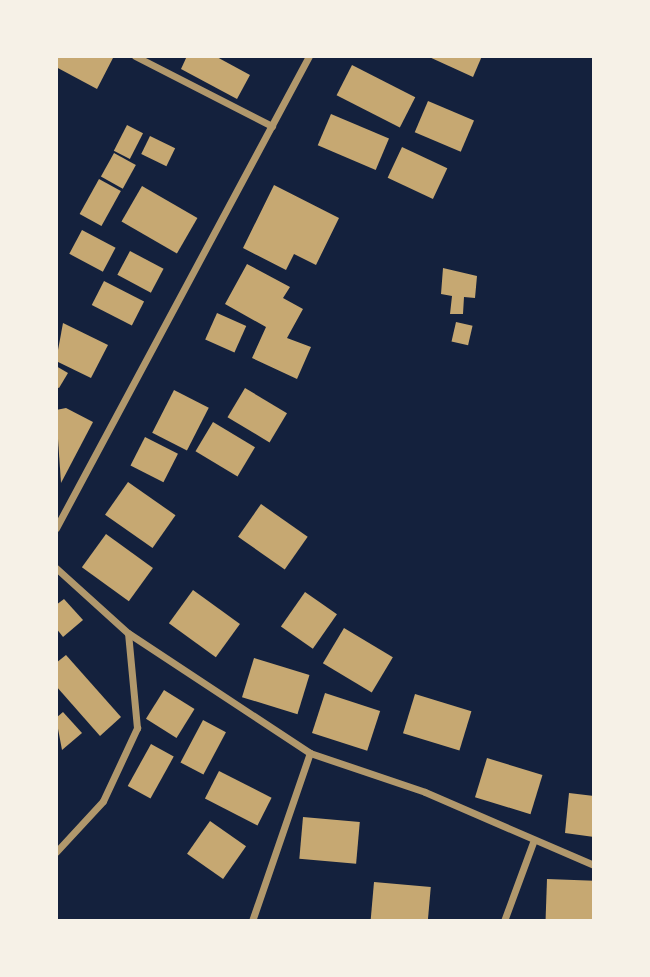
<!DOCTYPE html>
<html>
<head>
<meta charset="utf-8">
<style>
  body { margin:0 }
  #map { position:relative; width:650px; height:977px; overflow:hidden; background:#14213d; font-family:Arial,sans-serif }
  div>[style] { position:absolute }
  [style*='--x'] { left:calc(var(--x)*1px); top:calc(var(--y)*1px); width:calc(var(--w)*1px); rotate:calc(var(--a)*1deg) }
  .building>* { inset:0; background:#c6a872; transform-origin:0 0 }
  .minor>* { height:7px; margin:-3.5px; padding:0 3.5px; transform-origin:3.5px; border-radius:3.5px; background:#b1986c }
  span { translate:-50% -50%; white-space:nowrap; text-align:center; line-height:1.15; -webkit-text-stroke:7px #f6f1e7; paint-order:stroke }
  .frame { position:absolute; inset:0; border:58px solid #f6f1e7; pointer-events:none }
</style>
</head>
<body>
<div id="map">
  <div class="building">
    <i style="clip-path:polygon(56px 56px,114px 56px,97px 89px,56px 67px)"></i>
    <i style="clip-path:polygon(187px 56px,215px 56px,250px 75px,237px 99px,181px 69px)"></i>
    <i style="clip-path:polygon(427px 56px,482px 56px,473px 77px)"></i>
    <i style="left:352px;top:65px;width:71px;height:34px;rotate:27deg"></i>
    <i style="left:428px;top:101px;width:50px;height:34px;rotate:23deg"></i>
    <i style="left:331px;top:114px;width:63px;height:34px;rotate:23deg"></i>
    <i style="left:127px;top:125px;width:18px;height:29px;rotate:27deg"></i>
    <i style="left:150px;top:136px;width:28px;height:20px;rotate:26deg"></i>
    <i style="left:402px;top:147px;width:50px;height:34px;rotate:25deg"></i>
    <i style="left:114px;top:153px;width:25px;height:27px;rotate:29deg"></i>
    <i style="left:99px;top:179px;width:25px;height:40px;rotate:29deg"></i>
    <i style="clip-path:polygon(274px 185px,339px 218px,316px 265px,294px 254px,286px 270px,243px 248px)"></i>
    <i style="left:142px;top:186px;width:64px;height:41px;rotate:30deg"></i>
    <i style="left:82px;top:230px;width:38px;height:27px;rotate:28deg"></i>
    <i style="left:130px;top:251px;width:38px;height:27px;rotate:28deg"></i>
    <i style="clip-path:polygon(247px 264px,290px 287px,283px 298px,303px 309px,287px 338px,311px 347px,297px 379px,252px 358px,266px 327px,225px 304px)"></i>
    <i style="clip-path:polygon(443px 268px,477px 276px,475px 298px,464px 297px,463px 314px,450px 314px,452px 296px,441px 294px)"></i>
    <i style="left:104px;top:281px;width:45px;height:27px;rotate:27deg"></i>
    <i style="left:217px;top:313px;width:32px;height:29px;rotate:24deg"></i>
    <i style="left:456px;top:322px;width:17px;height:20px;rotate:13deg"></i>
    <i style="clip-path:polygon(63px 323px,108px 345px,91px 378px,56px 361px)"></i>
    <i style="clip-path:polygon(56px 366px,68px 373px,59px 388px,56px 387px)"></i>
    <i style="left:245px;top:388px;width:49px;height:34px;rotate:31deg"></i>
    <i style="left:174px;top:390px;width:39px;height:48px;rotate:27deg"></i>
    <i style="clip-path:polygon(66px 408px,93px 422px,61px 483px,56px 410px)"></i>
    <i style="left:213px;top:422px;width:49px;height:34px;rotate:31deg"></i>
    <i style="left:145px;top:437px;width:37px;height:32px;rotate:27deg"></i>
    <i style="left:128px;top:482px;width:58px;height:40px;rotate:35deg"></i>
    <i style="left:261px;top:504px;width:57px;height:40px;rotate:35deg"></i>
    <i style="left:106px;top:534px;width:58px;height:41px;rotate:36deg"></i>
    <i style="left:193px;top:590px;width:58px;height:41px;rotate:36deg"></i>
    <i style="left:305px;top:592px;width:39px;height:42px;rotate:35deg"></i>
    <i style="clip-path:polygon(64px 599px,83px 620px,63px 637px,56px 628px,56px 605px)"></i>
    <i style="left:344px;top:628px;width:57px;height:41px;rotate:31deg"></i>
    <i style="clip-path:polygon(66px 655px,121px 717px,100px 736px,56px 686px,56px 663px)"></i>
    <i style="left:254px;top:658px;width:58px;height:41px;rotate:17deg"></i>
    <i style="left:164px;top:690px;width:36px;height:34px;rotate:32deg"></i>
    <i style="left:325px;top:693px;width:58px;height:42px;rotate:18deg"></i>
    <i style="left:415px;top:694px;width:59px;height:41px;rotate:17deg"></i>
    <i style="clip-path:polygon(63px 712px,82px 733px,62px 750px,56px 718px)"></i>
    <i style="left:203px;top:720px;width:26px;height:48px;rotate:28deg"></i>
    <i style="left:151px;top:744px;width:26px;height:48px;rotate:29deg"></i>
    <i style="left:487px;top:758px;width:58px;height:41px;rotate:17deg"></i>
    <i style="left:219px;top:771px;width:59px;height:31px;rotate:27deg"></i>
    <i style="clip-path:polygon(569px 793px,594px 796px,594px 837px,565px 833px)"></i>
    <i style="left:303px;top:817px;width:57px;height:42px;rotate:5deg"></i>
    <i style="left:210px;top:821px;width:44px;height:40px;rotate:35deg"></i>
    <i style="left:547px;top:879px;width:47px;height:41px;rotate:2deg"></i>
    <i style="left:374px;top:882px;width:57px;height:39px;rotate:5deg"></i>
  </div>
  <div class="minor">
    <i style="--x:135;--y:56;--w:154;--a:27.1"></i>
    <i style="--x:56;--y:528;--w:536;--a:-61.81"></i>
    <i style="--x:56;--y:568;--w:97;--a:42.1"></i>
    <i style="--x:128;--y:633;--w:218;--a:33.4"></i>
    <i style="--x:310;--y:753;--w:121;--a:18.7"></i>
    <i style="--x:425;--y:792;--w:184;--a:23.4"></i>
    <i style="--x:56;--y:852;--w:69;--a:-47.3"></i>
    <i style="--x:103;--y:801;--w:81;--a:-65"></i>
    <i style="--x:137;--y:728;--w:95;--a:-95.4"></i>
    <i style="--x:252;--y:921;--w:178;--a:-71"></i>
    <i style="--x:504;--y:921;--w:84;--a:-69.8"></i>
  </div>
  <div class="frame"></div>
</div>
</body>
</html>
